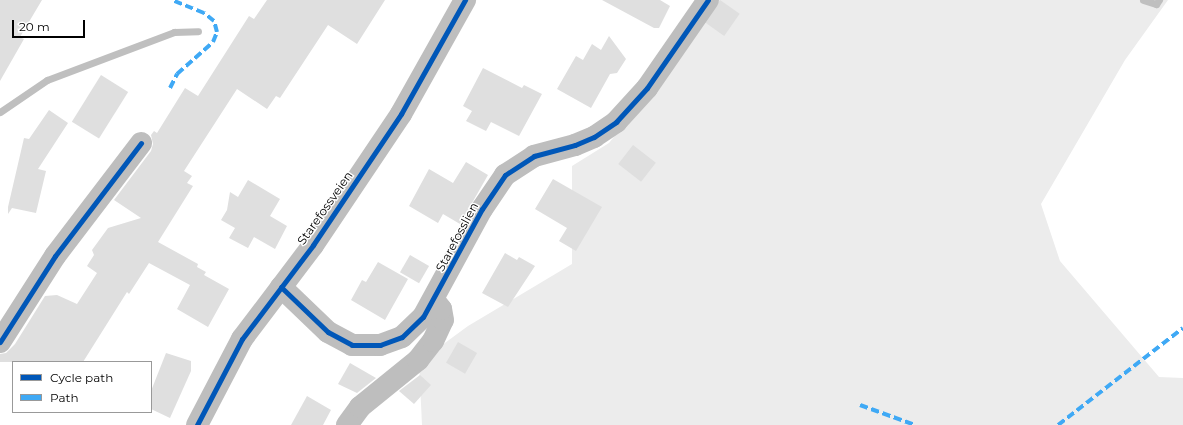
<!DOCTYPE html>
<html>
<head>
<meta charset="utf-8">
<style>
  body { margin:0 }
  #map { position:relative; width:1183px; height:425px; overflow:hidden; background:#fff; font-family:Montserrat,sans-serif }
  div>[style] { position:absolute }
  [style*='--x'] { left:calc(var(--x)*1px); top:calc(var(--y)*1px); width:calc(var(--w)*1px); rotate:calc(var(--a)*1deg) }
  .green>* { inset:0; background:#ececec }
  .stream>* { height:7px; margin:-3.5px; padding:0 3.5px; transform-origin:3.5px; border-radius:3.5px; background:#bfbfbf }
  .building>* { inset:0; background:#dfdfdf; transform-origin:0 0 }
  .street>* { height:22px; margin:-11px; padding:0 11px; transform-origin:11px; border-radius:11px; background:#bebebe }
  .quiet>* { height:4px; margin-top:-2px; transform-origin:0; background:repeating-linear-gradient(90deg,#3fa9f5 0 8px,transparent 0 12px) }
  .cycleway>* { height:5px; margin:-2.5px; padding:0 2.5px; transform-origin:2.5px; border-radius:2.5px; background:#0057b8 }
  span { translate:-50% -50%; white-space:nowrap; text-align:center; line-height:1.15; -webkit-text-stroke:3px #fff; paint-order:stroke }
  .street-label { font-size:12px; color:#000 }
  .legend { position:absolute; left:12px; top:361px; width:140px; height:52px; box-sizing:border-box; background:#fff; border:1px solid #999; margin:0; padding:5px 7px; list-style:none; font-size:12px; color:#000 }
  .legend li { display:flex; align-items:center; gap:8px; height:20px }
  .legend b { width:20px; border:1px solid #999 }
  .scale { position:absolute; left:12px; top:20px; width:73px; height:18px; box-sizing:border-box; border:2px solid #000; border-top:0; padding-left:5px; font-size:12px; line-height:14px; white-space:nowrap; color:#000; -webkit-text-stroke:3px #fff; paint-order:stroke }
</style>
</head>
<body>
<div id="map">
  <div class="green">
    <i style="clip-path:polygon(716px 0,1168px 0,1125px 60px,1041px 204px,1060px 261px,1159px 377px,1183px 378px,1183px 425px,422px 425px,419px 362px,468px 326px,572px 264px,572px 166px,609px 143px,690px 42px)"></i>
  </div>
  <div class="stream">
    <i style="--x:1143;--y:0;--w:14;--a:17"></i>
    <i style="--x:1156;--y:4;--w:5;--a:-53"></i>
    <i style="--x:0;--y:112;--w:57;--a:-34.2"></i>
    <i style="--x:47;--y:80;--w:136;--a:-20.7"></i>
    <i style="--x:174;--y:32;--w:24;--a:-2"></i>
  </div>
  <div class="building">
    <i style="clip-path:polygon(0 0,42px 0,20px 37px,24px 39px,0 81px)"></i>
    <i style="clip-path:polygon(267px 0,385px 0,357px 44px,328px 25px,280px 98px,276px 96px,267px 109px,237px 89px,184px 171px,192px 176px,187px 183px,193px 186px,158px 242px,198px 264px,197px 267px,206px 272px,204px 275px,229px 289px,208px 327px,177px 309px,190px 285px,149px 263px,129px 294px,127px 292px,83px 362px,0 362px,0 354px,6px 353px,15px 344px,45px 296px,57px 295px,77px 304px,97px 273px,87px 266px,94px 255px,92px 250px,108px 228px,141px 218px,114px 200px,151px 151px,153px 144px,151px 135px,154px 131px,157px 133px,185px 88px,198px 96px,249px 16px,254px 19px)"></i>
    <i style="clip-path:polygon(602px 0,660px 0,670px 6px,659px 28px,654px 28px)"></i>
    <i style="left:720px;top:0;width:24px;height:27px;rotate:35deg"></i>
    <i style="clip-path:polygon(609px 36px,626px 59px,617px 73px,610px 74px,591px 108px,557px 89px,576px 56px,583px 60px,592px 44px,601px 50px)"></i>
    <i style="clip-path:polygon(483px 68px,522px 88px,524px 85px,542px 94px,519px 136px,491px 122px,486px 131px,466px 121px,472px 111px,463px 106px)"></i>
    <i style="left:101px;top:75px;width:32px;height:55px;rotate:32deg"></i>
    <i style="clip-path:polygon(49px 110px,68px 123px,38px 169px,46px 171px,36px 213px,12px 208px,8px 214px,8px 207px,24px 138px,29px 139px)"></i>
    <i style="left:633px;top:145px;width:29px;height:24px;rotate:38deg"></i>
    <i style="clip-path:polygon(466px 162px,488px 175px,460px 224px,443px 214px,438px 223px,409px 206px,429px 169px,453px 183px)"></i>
    <i style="clip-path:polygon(553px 179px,602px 207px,576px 251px,559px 241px,567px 228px,535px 209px)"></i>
    <i style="clip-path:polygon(248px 180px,280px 199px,270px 216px,287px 226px,275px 249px,254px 237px,248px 248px,229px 238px,235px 228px,221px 220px,227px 210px,230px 192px,238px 197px)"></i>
    <i style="clip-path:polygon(505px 253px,517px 260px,519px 257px,535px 266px,508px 307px,482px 293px)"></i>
    <i style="left:410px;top:255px;width:22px;height:20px;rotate:30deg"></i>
    <i style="clip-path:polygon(378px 262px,408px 279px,385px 320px,351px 300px,362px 280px,366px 282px)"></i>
    <i style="left:458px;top:342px;width:22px;height:24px;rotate:30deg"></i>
    <i style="clip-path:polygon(166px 353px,191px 361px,191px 371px,170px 418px,151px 409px,151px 391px)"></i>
    <i style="clip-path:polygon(350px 363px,376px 378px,357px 393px,338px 384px)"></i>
    <i style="clip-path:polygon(420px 375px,431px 385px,414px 404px,399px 391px)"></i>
    <i style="clip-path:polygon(307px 396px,331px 410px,323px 425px,291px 425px)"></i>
  </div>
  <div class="street">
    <i style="--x:281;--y:287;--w:65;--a:43.8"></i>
    <i style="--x:328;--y:332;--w:27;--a:28"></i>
    <i style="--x:352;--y:345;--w:28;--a:0"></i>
    <i style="--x:380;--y:345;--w:23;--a:-20"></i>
    <i style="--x:402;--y:337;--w:29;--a:-44"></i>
    <i style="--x:423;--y:317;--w:123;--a:-61.4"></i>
    <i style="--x:482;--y:209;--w:41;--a:-55.9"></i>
    <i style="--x:505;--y:175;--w:35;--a:-33"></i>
    <i style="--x:534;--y:156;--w:42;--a:-15"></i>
    <i style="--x:575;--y:145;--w:21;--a:-23"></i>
    <i style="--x:594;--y:137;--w:27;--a:-34"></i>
    <i style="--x:616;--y:122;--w:46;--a:-47.6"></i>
    <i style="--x:647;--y:88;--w:107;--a:-55.3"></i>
    <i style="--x:0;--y:342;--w:102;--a:-57.4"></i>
    <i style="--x:55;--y:256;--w:142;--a:-52.7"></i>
    <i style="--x:197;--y:425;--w:97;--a:-62.4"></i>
    <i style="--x:242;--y:339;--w:118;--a:-52.9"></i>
    <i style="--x:313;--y:245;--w:158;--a:-56.1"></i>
    <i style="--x:401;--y:114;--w:131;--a:-60.7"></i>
    <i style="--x:347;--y:425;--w:22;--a:-54"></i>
    <i style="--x:360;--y:407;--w:75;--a:-39"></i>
    <i style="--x:418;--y:360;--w:24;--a:-52"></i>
    <i style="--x:433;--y:341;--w:23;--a:-65"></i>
    <i style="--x:443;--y:320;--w:11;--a:-100"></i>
    <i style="--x:441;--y:309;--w:11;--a:-128"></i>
  </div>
  <div class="quiet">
    <i style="--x:170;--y:88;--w:16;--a:-63"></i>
    <i style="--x:177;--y:74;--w:48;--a:-41.6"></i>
    <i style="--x:213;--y:42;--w:11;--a:-68"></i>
    <i style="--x:217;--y:32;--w:11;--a:-105"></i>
    <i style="--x:214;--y:21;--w:13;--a:-141"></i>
    <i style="--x:204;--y:13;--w:32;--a:-158"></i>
    <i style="--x:860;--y:405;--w:59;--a:20"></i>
    <i style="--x:1058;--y:425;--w:158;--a:-37.8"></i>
  </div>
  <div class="cycleway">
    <i style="--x:281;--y:287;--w:65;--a:43.8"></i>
    <i style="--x:328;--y:332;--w:27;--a:28"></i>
    <i style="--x:352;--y:345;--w:28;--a:0"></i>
    <i style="--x:380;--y:345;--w:23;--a:-20"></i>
    <i style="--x:402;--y:337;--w:29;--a:-44"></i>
    <i style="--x:423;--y:317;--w:123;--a:-61.4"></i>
    <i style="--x:482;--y:209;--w:41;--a:-55.9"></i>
    <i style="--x:505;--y:175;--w:35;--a:-33"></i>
    <i style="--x:534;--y:156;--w:42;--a:-15"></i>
    <i style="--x:575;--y:145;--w:21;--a:-23"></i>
    <i style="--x:594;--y:137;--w:27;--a:-34"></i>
    <i style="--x:616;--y:122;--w:46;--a:-47.6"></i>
    <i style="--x:647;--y:88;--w:107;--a:-55.3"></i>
    <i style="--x:0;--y:342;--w:102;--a:-57.4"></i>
    <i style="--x:55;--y:256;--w:142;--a:-52.7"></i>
    <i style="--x:197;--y:425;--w:97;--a:-62.4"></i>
    <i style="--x:242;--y:339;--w:118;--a:-52.9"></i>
    <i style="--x:313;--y:245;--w:158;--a:-56.1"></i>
    <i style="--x:401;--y:114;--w:131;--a:-60.7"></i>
  </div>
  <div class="street-label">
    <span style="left:325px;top:208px;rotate:-55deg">Starefossveien</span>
    <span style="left:457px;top:237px;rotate:-62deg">Starefosslien</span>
  </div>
  <ul class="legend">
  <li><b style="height:5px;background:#0057b8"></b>Cycle path</li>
  <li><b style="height:5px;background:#3fa9f5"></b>Path</li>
  </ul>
  <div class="scale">20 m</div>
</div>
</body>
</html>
